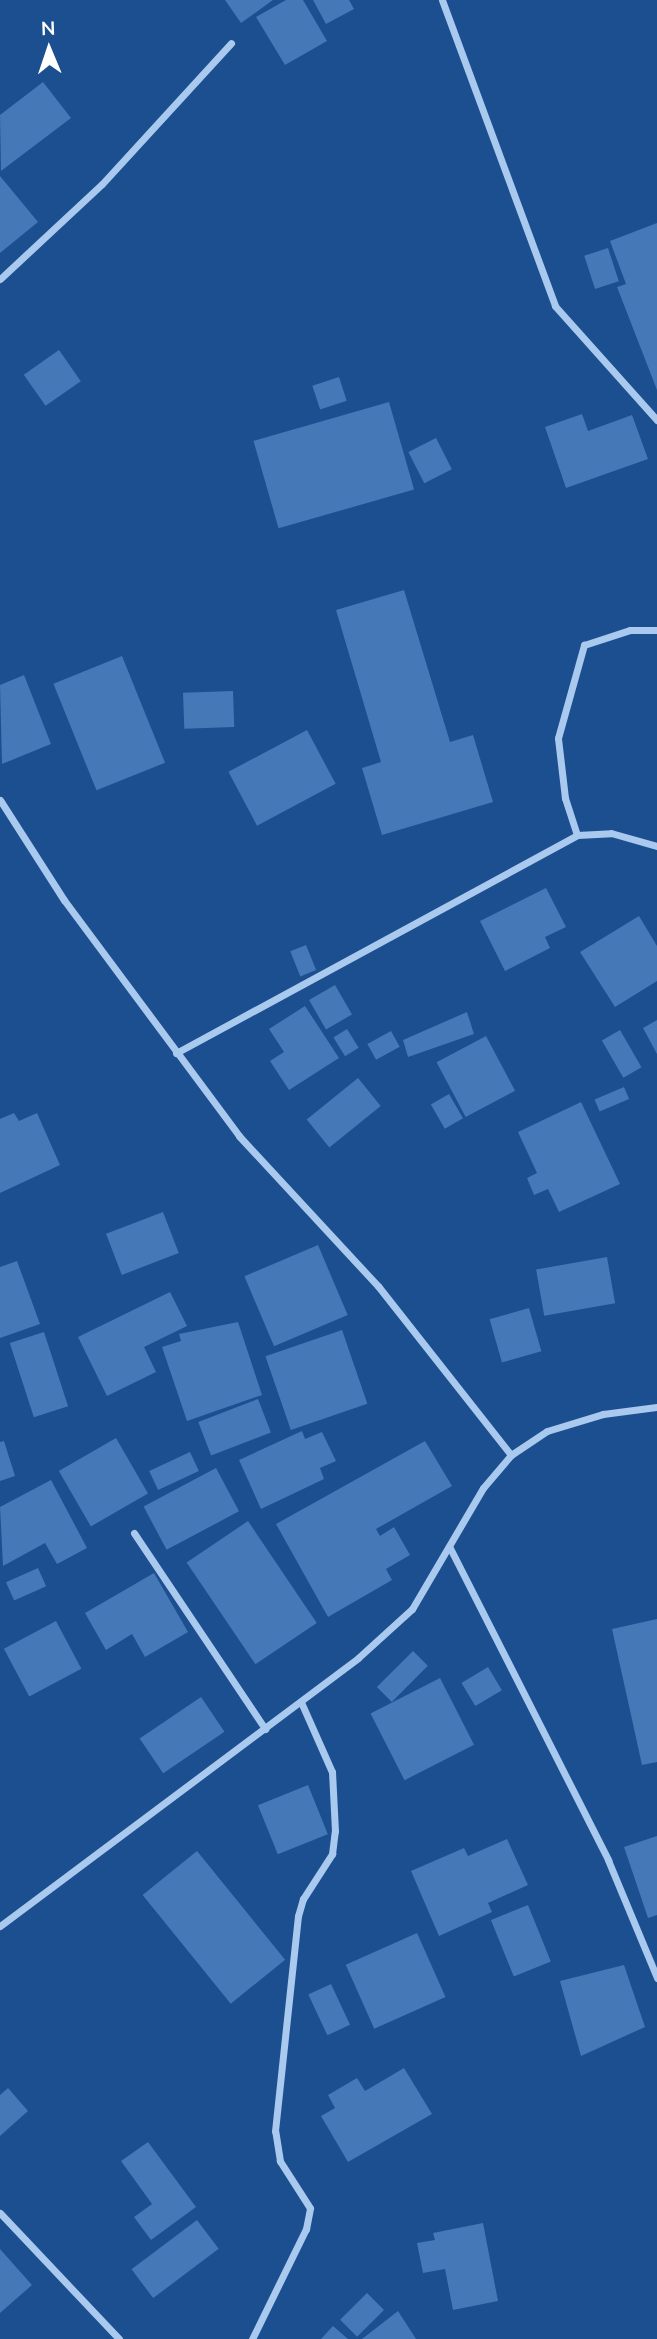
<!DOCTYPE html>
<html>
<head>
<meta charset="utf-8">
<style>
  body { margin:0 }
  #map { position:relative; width:657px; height:2339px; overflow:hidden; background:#1b4f8f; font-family:Mulish,sans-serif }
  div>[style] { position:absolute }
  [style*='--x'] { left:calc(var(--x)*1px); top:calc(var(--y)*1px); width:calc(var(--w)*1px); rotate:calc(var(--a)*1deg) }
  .building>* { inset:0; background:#4478b7; transform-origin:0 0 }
  .street>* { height:7px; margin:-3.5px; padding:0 3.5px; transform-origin:3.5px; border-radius:3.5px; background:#a9c9ee }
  span { translate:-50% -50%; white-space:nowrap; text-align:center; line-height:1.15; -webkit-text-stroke:5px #1b4f8f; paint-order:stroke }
  .north { position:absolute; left:14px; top:14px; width:70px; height:70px; -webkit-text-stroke:5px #1b4f8f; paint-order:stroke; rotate:358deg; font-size:19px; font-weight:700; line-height:28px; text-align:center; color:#fff }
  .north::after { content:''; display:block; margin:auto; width:24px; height:32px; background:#fff; clip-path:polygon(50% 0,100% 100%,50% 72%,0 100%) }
</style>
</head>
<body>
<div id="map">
  <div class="building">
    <i style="clip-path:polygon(225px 0,273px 0,241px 23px)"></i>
    <i style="clip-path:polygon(286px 0,303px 0,327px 41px,285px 65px,256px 17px)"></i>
    <i style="clip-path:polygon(313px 0,349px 0,354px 9px,326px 24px)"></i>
    <i style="clip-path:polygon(43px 82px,71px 118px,1px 171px,0 115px)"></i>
    <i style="clip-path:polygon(0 176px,38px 222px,0 253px)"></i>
    <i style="clip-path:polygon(657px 223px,657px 390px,617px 287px,626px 284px,610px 241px)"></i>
    <i style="left:608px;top:248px;width:35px;height:25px;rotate:72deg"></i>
    <i style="left:59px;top:350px;width:38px;height:43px;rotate:55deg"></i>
    <i style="left:339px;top:377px;width:25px;height:28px;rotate:72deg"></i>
    <i style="left:389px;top:402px;width:91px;height:141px;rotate:74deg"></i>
    <i style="clip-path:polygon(582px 414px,588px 431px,632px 415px,648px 459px,566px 488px,545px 427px)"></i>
    <i style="left:436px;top:438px;width:35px;height:31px;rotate:63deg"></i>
    <i style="clip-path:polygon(404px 590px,450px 742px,473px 735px,493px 802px,382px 835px,362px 768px,381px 762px,336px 610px)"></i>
    <i style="left:122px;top:656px;width:115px;height:74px;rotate:68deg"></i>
    <i style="clip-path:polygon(24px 675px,51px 744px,2px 764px,0 685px)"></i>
    <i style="left:233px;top:691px;width:36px;height:50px;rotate:88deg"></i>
    <i style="left:307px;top:730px;width:61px;height:89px;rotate:62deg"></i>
    <i style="clip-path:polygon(546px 888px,566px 927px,545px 937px,550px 948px,505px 971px,480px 921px)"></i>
    <i style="clip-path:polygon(639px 916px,657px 946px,657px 981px,615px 1007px,580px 952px)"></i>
    <i style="left:306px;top:945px;width:27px;height:17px;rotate:68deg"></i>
    <i style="left:335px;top:985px;width:34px;height:30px;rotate:60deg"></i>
    <i style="clip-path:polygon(305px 1006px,339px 1058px,289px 1090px,270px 1061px,284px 1052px,269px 1029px)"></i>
    <i style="clip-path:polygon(467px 1012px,474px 1034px,408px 1057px,403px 1040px)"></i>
    <i style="clip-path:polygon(657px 1020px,657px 1054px,643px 1028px)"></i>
    <i style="left:347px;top:1029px;width:22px;height:16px;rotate:58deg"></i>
    <i style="left:620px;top:1030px;width:43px;height:21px;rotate:60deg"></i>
    <i style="left:391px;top:1031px;width:18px;height:27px;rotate:61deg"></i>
    <i style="left:486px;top:1036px;width:62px;height:56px;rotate:62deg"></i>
    <i style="left:358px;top:1078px;width:36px;height:66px;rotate:51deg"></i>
    <i style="left:624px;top:1087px;width:13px;height:32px;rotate:67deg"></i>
    <i style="left:449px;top:1094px;width:28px;height:21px;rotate:60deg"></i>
    <i style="clip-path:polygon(581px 1102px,620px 1184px,559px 1212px,548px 1189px,534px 1195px,527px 1178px,537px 1173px,518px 1132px)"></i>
    <i style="clip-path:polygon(14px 1113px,19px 1121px,37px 1113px,60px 1165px,0 1193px,0 1119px)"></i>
    <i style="left:163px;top:1212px;width:44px;height:61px;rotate:69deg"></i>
    <i style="left:318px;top:1245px;width:76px;height:80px;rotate:67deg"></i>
    <i style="left:607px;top:1257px;width:47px;height:72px;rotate:80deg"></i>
    <i style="clip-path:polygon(17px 1261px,40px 1324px,0 1338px,0 1267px)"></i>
    <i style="clip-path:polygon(170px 1292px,187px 1326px,144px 1347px,156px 1372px,107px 1396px,78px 1337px)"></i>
    <i style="left:529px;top:1308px;width:45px;height:41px;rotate:74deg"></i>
    <i style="clip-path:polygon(238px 1322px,262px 1395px,187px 1421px,162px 1347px,181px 1341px,179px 1334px)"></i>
    <i style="left:342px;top:1330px;width:78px;height:81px;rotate:71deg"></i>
    <i style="left:44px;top:1332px;width:78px;height:36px;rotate:72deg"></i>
    <i style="left:258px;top:1399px;width:36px;height:64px;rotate:69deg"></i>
    <i style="clip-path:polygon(302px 1431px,305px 1439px,322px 1432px,336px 1461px,320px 1468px,324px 1479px,261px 1509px,239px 1460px)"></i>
    <i style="left:116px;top:1438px;width:64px;height:66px;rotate:60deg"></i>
    <i style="clip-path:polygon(4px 1441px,15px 1476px,0 1481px,0 1442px)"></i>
    <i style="clip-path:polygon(425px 1441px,452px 1486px,376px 1529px,380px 1536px,394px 1527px,410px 1555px,386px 1569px,392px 1580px,328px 1617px,276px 1524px)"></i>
    <i style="left:190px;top:1452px;width:21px;height:45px;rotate:65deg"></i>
    <i style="left:216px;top:1468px;width:49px;height:82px;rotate:62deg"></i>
    <i style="clip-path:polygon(51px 1480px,87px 1548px,57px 1564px,45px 1543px,3px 1566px,0 1507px)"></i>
    <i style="left:248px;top:1521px;width:123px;height:74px;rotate:56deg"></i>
    <i style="left:38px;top:1568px;width:20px;height:35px;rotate:66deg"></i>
    <i style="clip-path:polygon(154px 1573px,188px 1632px,145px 1657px,132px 1634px,106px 1650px,85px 1613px)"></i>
    <i style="clip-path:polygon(657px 1619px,657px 1762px,642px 1765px,612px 1629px)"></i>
    <i style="left:56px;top:1621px;width:54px;height:59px;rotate:62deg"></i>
    <i style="left:413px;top:1651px;width:21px;height:51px;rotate:45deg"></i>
    <i style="left:488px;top:1667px;width:27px;height:31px;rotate:59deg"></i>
    <i style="left:440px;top:1678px;width:75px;height:78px;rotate:63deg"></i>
    <i style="left:201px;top:1697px;width:42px;height:74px;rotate:56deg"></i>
    <i style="left:308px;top:1785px;width:53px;height:54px;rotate:68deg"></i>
    <i style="clip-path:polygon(657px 1836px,657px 1915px,648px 1918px,624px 1847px)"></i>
    <i style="clip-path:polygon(507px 1839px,528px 1885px,488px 1903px,492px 1912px,439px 1936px,411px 1871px,464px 1848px,468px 1856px)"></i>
    <i style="left:197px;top:1851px;width:140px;height:70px;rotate:51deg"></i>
    <i style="left:528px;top:1905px;width:61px;height:40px;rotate:68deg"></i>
    <i style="left:417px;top:1933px;width:70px;height:78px;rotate:66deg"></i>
    <i style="clip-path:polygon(624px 1965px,645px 2027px,581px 2056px,560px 1981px)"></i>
    <i style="left:331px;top:1984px;width:45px;height:25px;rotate:65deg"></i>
    <i style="clip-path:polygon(404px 2068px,432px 2114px,348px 2162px,321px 2116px,335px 2108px,328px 2095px,357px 2078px,365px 2091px)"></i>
    <i style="clip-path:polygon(8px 2088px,28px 2111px,0 2136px,0 2095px)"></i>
    <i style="clip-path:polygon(148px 2142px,196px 2207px,151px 2240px,134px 2217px,152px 2204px,121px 2161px)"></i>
    <i style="left:197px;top:2220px;width:36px;height:82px;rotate:53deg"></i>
    <i style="clip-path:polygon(483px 2223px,498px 2301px,453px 2310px,445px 2269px,423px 2273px,417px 2243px,435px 2240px,433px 2233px)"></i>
    <i style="clip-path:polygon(0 2249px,32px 2285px,0 2313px)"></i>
    <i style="left:367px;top:2293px;width:24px;height:38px;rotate:45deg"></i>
    <i style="clip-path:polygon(398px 2311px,416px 2339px,362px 2339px)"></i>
    <i style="clip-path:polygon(333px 2326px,348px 2339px,321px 2339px)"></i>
  </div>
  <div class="street">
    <i style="--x:442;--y:0;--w:326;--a:69.7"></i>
    <i style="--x:555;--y:306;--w:153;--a:48.2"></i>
    <i style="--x:0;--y:279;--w:139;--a:-43"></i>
    <i style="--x:102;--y:184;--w:191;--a:-47.5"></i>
    <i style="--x:0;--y:800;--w:119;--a:57.4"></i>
    <i style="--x:64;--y:900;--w:294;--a:53.4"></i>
    <i style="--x:239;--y:1136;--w:205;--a:47.2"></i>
    <i style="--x:378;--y:1286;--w:215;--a:51.8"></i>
    <i style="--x:577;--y:835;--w:39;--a:-108"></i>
    <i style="--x:565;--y:798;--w:60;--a:-96.7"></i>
    <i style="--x:558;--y:738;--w:97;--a:-74.4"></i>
    <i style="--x:584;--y:645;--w:48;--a:-18.1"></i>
    <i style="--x:630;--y:630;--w:27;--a:0"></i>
    <i style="--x:176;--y:1053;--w:456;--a:-28.5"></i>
    <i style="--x:577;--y:835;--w:34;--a:-3"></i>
    <i style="--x:611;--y:833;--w:48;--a:15.8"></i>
    <i style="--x:134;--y:1533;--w:236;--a:56.2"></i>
    <i style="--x:450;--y:1548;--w:350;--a:63.1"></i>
    <i style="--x:608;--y:1860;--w:128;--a:67.4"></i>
    <i style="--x:0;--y:1926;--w:447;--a:-36.8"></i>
    <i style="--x:358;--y:1658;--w:73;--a:-42.2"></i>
    <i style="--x:412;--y:1609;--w:140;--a:-59.6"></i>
    <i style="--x:483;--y:1488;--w:43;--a:-49.7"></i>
    <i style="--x:511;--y:1455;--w:43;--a:-33.7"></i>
    <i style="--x:547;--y:1431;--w:59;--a:-16.9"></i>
    <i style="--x:603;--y:1414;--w:54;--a:-7.4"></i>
    <i style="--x:0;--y:2213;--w:173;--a:46.6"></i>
    <i style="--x:252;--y:2339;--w:123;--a:-63.9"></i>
    <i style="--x:306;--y:2229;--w:21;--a:-79"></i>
    <i style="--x:310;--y:2208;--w:56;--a:-122.6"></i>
    <i style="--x:280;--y:2161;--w:30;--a:-99"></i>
    <i style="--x:275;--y:2131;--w:216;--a:-83.9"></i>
    <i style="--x:298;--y:1916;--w:18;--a:-74"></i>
    <i style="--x:303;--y:1899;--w:54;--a:-57.2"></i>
    <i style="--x:332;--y:1854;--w:23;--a:-83"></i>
    <i style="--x:335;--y:1831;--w:59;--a:-92.9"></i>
    <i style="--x:332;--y:1772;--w:77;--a:-113.9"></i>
  </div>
  <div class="north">N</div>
</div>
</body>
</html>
